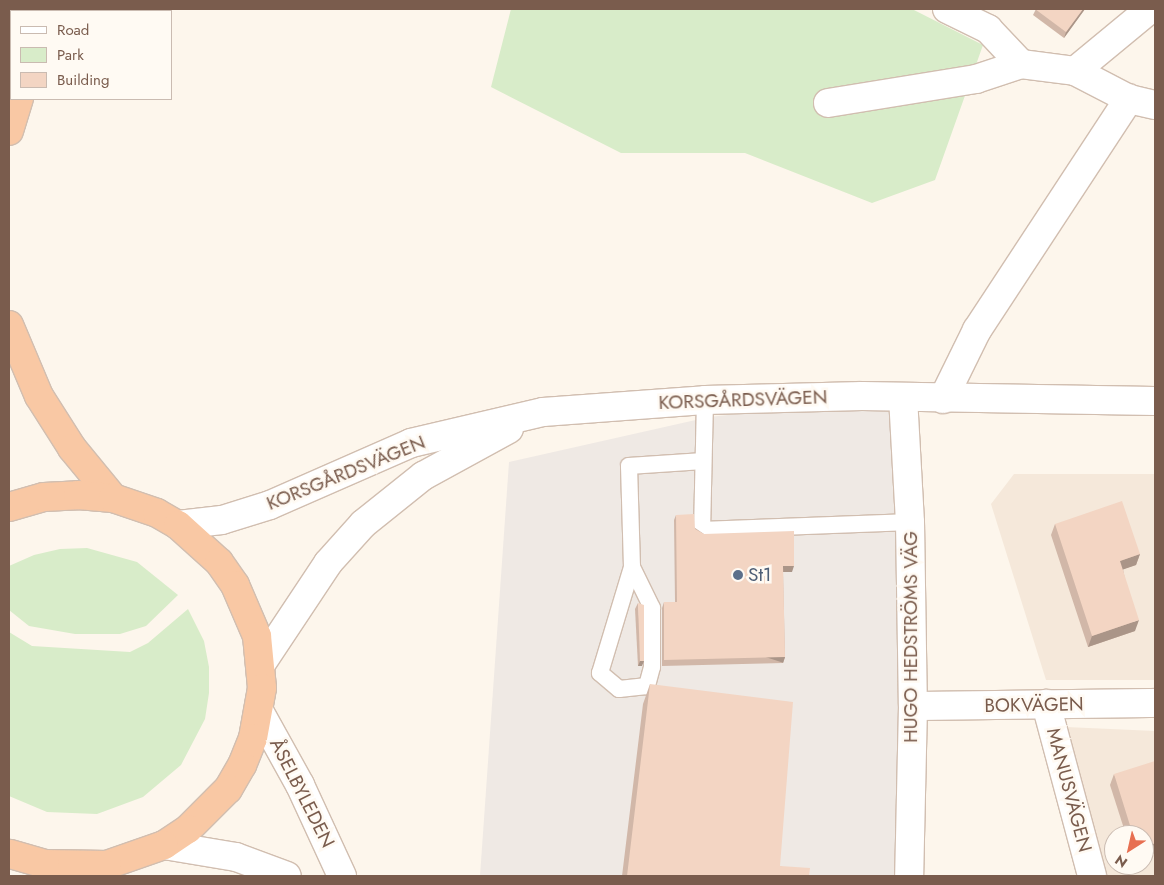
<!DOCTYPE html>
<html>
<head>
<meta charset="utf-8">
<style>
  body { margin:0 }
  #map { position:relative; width:1164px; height:885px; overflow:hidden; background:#fdf6ec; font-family:Jost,sans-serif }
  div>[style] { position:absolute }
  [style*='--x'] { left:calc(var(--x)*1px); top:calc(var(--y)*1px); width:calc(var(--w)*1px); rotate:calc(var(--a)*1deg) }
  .residential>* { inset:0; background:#f5e8da }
  .industrial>* { inset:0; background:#efe9e4 }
  .green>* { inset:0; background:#d8ecc9 }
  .roads { filter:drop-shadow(1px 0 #d1beb0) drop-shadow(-1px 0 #d1beb0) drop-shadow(0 1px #d1beb0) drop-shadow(0 -1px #d1beb0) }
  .service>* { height:16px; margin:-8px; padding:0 8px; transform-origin:8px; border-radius:8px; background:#fff }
  .minor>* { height:28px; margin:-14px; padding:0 14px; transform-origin:14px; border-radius:14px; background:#fff }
  .tertiary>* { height:28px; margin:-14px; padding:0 14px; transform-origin:14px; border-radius:14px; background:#fff }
  .trunk>* { height:28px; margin:-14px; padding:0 14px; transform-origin:14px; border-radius:14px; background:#f9c8a4 }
  .wall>* { inset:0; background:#d1b7a8 }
  .shaded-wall>* { inset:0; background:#aa9588; transform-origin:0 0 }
  .building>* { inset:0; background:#f3d5c3 }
  .dots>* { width:14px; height:14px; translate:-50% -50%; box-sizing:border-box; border:2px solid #fffaf3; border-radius:50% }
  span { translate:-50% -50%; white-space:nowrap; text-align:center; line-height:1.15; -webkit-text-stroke:5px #fffaf3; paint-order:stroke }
  .street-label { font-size:19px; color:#7a5c4d }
  .service-label { font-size:19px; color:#4e5e75 }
  .left { translate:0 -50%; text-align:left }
  .frame { position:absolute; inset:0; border:10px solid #7a5c4d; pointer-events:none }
  .legend { position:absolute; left:10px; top:10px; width:162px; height:90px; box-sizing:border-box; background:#fffaf3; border:1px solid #cabbb1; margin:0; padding:6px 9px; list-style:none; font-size:15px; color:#7a5c4d }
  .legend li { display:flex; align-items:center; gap:10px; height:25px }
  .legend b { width:25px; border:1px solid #cabbb1 }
  .north { position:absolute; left:1104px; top:825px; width:50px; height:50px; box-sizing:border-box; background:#fffaf3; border:1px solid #cabbb1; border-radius:50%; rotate:215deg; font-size:14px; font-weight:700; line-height:20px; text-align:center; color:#7a5c4d }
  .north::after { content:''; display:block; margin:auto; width:18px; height:22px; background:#e76f51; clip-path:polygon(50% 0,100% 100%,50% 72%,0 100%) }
</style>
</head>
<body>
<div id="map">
  <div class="residential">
    <i style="clip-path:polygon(1014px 474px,1155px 474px,1155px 680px,1046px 680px,991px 504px)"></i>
    <i style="clip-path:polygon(evenodd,1066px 727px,1155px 731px,1155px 876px,1108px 876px,1066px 727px,1114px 835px,1144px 835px,1144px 865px,1114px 865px,1114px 835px)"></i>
  </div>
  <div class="industrial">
    <i style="clip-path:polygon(903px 397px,909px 876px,480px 876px,509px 462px,709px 417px)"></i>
  </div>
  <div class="green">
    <i style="clip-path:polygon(511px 9px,912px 9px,983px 45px,935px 180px,872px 203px,745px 153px,621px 153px,491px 87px)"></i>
    <i style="clip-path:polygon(87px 548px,137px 562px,178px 595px,146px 626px,120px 634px,75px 634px,29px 626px,9px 610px,9px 566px,34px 555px,60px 549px)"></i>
    <i style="clip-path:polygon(188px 609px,204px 641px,209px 667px,209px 693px,205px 719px,181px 765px,143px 797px,97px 814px,47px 812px,9px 796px,9px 632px,32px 646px,130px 652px,148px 643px)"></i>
  </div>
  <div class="roads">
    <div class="service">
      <i style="--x:705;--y:400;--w:130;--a:91.3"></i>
      <i style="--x:702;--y:530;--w:208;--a:-2.2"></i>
      <i style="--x:632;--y:567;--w:46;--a:64"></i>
      <i style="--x:652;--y:608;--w:59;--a:90"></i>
      <i style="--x:652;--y:667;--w:20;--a:105"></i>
      <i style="--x:647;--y:686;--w:28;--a:174"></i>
      <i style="--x:619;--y:689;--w:25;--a:-140"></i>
      <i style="--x:600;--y:673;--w:111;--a:-73.2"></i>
      <i style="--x:632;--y:567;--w:101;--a:-91.7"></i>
      <i style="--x:629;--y:466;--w:74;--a:-3.9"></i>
    </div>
    <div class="minor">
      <i style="--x:947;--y:9;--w:46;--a:26"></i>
      <i style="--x:988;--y:29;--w:48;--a:46.7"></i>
      <i style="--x:1075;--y:71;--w:97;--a:-39.6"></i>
      <i style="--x:828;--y:103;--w:150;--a:-9.2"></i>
      <i style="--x:976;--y:79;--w:47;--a:-18.4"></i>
      <i style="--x:1021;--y:64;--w:54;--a:7.4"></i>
      <i style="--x:1075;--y:71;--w:61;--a:27.4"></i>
      <i style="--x:1129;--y:99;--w:27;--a:13"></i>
      <i style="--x:903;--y:397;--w:125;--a:86.8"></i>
      <i style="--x:910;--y:522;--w:184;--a:89.1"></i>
      <i style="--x:913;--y:706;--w:170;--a:91.3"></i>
      <i style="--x:943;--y:399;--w:77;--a:-63.8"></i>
      <i style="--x:977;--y:330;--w:277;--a:-56.7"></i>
      <i style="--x:1046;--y:704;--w:178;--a:75"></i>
      <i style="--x:913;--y:706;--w:242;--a:-0.7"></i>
      <i style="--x:259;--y:711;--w:85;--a:61"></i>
      <i style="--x:300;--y:785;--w:100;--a:65.2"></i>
      <i style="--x:164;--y:845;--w:73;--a:9.5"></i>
      <i style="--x:236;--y:857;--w:54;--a:20.4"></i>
    </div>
    <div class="tertiary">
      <i style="--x:178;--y:525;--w:44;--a:-6.5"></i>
      <i style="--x:222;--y:520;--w:50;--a:-17.4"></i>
      <i style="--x:270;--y:505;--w:154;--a:-23.7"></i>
      <i style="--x:411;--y:443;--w:136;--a:-13.2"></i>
      <i style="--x:543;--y:412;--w:162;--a:-4.2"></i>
      <i style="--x:705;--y:400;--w:157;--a:-1.5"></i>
      <i style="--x:862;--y:396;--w:293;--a:1"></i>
      <i style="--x:261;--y:664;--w:121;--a:-56.4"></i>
      <i style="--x:328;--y:563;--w:52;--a:-48.1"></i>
      <i style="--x:363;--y:524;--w:77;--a:-38.7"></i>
      <i style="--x:423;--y:476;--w:98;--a:-28.7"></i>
    </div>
    <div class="trunk">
      <i style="--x:9;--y:11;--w:2;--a:-63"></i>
      <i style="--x:58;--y:11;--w:2;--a:-63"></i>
      <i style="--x:9;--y:131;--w:34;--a:-73"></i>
      <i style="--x:9;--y:325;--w:77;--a:67.1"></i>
      <i style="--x:39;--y:396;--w:62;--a:57.6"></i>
      <i style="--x:72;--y:448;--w:65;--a:50.6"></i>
      <i style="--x:9;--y:507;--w:36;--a:-16"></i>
      <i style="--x:44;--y:497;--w:34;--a:-3"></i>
      <i style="--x:78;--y:495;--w:35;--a:5"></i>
      <i style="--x:113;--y:498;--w:46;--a:18.8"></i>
      <i style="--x:157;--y:513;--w:24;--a:30"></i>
      <i style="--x:178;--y:525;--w:55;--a:42.1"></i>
      <i style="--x:219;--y:562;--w:28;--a:55"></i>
      <i style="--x:235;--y:585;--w:56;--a:66.7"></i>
      <i style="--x:257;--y:636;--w:52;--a:84.5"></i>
      <i style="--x:262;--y:688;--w:51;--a:100.2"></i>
      <i style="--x:253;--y:738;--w:29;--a:112"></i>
      <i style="--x:242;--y:765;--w:28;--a:120"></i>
      <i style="--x:228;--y:789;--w:57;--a:135"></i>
      <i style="--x:188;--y:829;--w:29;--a:146"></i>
      <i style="--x:164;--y:845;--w:60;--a:160.7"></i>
      <i style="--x:107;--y:865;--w:62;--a:-179.1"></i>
      <i style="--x:45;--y:864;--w:37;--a:-164"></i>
    </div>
  </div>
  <div class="wall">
    <i style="clip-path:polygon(1036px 9px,1085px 9px,1064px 38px,1033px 15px)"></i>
    <i style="clip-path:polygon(676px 515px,704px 534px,792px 572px,783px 572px,785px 657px,783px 663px,662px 666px,662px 608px,664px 602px,675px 602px,674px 520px)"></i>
    <i style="clip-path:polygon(1055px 524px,1140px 554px,1136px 565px,1123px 569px,1135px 631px,1088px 647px,1051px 535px)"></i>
    <i style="clip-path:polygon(638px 603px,642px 666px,638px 666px,635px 609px)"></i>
    <i style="clip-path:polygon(650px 684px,780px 866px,809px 876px,622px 876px,643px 704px)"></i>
    <i style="clip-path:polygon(1114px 774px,1144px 835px,1126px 835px,1110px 785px)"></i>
  </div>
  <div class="shaded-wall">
    <i style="clip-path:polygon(1083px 9px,1085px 9px,1064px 38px,1066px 32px)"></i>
    <i style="clip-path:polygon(1140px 554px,1136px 565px,1116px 572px,1120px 561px)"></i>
    <i style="clip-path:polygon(783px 566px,794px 566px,792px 572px,781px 572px)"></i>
    <i style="clip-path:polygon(1139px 620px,1135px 631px,1088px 647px,1092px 636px)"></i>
    <i style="left:785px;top:657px;width:6px;height:121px;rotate:108deg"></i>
    <i style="clip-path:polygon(640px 661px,644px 661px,642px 666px,638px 666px)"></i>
    <i style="clip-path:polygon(1155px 843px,1155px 853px,1144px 857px,1144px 847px)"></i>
  </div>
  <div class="building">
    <i style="clip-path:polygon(1035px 9px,1083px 9px,1066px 32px)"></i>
    <i style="clip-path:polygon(1122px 501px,1140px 554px,1120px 561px,1139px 620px,1092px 636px,1055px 524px)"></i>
    <i style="clip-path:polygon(694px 514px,695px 529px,704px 534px,794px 531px,794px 566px,783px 566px,785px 657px,664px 660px,664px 602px,677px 602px,676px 515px)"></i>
    <i style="clip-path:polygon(638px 603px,644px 605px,644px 661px,640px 661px)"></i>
    <i style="clip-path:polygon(650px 684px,793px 702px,780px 866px,810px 868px,809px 876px,627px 876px)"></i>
    <i style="clip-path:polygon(1155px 761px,1155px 843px,1144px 847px,1144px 835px,1133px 835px,1114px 774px)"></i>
  </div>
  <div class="dots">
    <i style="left:738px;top:575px;background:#5c6f8a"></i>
  </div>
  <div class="street-label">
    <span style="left:743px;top:400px;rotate:-2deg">KORSGÅRDSVÄGEN</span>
    <span style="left:346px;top:473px;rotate:-22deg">KORSGÅRDSVÄGEN</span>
    <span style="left:911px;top:637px;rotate:-90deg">HUGO HEDSTRÖMS VÄG</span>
    <span style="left:1034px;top:705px;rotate:-1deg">BOKVÄGEN</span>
    <span style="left:1069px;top:790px;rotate:75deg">MANUSVÄGEN</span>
    <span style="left:302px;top:793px;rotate:63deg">ÅSELBYLEDEN</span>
  </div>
  <div class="service-label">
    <span class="left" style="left:748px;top:575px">St1</span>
  </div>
  <div class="frame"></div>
  <ul class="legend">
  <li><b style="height:6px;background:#fff"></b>Road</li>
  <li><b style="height:14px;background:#d8ecc9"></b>Park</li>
  <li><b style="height:14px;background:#f3d5c3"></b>Building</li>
  </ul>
  <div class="north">N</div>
</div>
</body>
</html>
